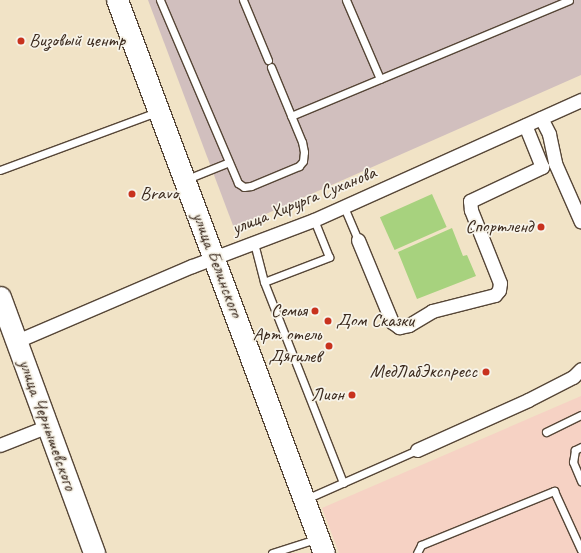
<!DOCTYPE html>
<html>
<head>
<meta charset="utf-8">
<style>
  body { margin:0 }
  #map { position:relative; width:581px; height:553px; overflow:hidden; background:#f1e3c6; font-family:Caveat,sans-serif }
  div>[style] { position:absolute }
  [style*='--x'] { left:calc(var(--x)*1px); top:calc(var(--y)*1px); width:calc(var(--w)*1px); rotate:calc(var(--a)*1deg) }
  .built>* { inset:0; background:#f6d2c4 }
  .industrial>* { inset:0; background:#d1bfbe }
  .green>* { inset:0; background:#a7d27e; transform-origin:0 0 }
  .roads { filter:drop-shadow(1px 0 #564637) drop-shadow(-1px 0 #564637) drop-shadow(0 1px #564637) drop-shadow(0 -1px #564637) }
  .lane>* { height:7px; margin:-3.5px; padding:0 3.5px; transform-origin:3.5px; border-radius:3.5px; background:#fff }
  .street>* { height:13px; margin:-6.5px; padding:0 6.5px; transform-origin:6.5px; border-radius:6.5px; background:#fff }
  .primary>* { height:21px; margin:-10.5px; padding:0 10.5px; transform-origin:10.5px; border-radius:10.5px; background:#fff }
  .dots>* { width:11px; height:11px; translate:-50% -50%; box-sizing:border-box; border:2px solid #f7f3e8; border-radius:50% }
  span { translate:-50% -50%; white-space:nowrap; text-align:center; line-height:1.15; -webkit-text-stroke:3.5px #f7f3e8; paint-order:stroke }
  .poi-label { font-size:19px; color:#3b2a1e }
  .left { translate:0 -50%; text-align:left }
  .right { translate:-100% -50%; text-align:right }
  .street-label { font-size:19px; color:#3b2a1e }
</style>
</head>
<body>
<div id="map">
  <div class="built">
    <i style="clip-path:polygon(581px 396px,581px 553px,339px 553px,322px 508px)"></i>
  </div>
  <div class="industrial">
    <i style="clip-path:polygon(148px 0,581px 0,581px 75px,234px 228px)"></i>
  </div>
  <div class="green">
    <i style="left:432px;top:194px;width:36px;height:57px;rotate:66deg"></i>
    <i style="clip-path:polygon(452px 228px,463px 256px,467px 255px,476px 276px,417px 299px,398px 252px)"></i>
  </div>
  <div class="roads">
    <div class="lane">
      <i style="--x:160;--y:0;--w:199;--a:66.9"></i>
      <i style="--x:238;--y:183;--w:7;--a:34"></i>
      <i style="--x:244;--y:187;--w:7;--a:-8"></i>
      <i style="--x:251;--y:186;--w:52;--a:-22.6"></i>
      <i style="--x:299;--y:166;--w:6;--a:-51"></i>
      <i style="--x:303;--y:161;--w:9;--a:-84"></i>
      <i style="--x:304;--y:152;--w:10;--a:-101"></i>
      <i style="--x:302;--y:142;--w:81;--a:-112.5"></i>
      <i style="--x:243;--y:0;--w:65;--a:67.4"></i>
      <i style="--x:346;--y:0;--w:86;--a:66.7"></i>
      <i style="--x:291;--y:116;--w:301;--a:-22.6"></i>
      <i style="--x:0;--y:170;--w:167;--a:-20.3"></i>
      <i style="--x:187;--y:179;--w:45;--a:-22"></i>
      <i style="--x:344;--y:207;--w:36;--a:67"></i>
      <i style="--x:254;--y:243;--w:40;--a:75.6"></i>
      <i style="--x:264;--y:282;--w:216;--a:68.5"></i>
      <i style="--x:264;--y:282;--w:70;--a:-21"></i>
      <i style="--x:329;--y:257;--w:40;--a:-112"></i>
      <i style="--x:546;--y:432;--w:39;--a:-26"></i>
      <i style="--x:581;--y:447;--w:7;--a:153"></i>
      <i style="--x:575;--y:450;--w:12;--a:99"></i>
      <i style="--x:573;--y:462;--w:21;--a:67"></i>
      <i style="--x:306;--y:499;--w:121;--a:-23.8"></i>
      <i style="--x:272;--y:553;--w:46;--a:-17.7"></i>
      <i style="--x:417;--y:553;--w:9;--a:-63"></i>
      <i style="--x:421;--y:545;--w:144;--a:-22.1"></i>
      <i style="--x:554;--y:491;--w:65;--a:65.4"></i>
    </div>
    <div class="street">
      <i style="--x:541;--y:118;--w:18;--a:63"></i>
      <i style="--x:549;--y:134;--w:30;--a:78"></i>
      <i style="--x:555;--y:163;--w:64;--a:66.2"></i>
      <i style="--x:358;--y:240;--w:89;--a:67.5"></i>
      <i style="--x:392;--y:322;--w:9;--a:36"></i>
      <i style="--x:399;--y:327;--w:10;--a:-11"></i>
      <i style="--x:409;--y:325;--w:27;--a:-31"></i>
      <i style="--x:432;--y:311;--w:65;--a:-14.3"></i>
      <i style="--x:495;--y:295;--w:6;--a:-51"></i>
      <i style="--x:499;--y:290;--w:7;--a:-82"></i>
      <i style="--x:500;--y:283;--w:79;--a:-111.7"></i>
      <i style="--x:471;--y:210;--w:9;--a:-96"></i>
      <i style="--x:470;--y:201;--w:80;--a:-25.3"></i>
      <i style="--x:542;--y:167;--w:45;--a:-112"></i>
      <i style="--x:17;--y:341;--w:190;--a:-23.2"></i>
      <i style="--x:192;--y:266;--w:130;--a:-20.7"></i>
      <i style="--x:314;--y:220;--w:293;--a:-24.2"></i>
      <i style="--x:0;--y:445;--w:52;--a:-21.6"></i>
      <i style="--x:417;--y:450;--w:122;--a:-24.2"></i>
      <i style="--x:528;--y:400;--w:51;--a:-27.1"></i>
      <i style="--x:573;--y:377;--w:11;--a:-45"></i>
    </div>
    <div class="primary">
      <i style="--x:117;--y:0;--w:590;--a:69.48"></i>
      <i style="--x:0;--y:297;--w:273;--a:69.8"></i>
    </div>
  </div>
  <div class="dots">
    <i style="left:21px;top:41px;background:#c8321e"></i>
    <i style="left:132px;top:194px;background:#c8321e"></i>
    <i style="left:541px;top:227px;background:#c8321e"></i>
    <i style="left:315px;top:311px;background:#c8321e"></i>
    <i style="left:328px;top:321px;background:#c8321e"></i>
    <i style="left:329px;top:346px;background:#c8321e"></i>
    <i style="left:486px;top:372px;background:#c8321e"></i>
    <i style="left:352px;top:395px;background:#c8321e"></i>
  </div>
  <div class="poi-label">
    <span class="left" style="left:29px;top:41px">Визовый центр</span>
    <span class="left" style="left:140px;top:194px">Bravo</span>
    <span class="right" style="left:533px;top:227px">Спортленд</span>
    <span class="right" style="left:307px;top:311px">Семья</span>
    <span class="left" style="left:336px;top:321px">Дом Сказки</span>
    <span class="right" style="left:321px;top:346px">Арт отель<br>Дягилев</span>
    <span class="right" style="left:477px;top:372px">МедЛабЭкспресс</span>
    <span class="right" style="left:344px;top:395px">Лион</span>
  </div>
  <div class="street-label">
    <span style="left:304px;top:201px;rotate:-22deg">улица Хирурга Суханова</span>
    <span style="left:217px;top:265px;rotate:69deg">улица Белинского</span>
    <span style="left:47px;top:425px;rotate:70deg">улица Чернышевского</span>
  </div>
</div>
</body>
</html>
